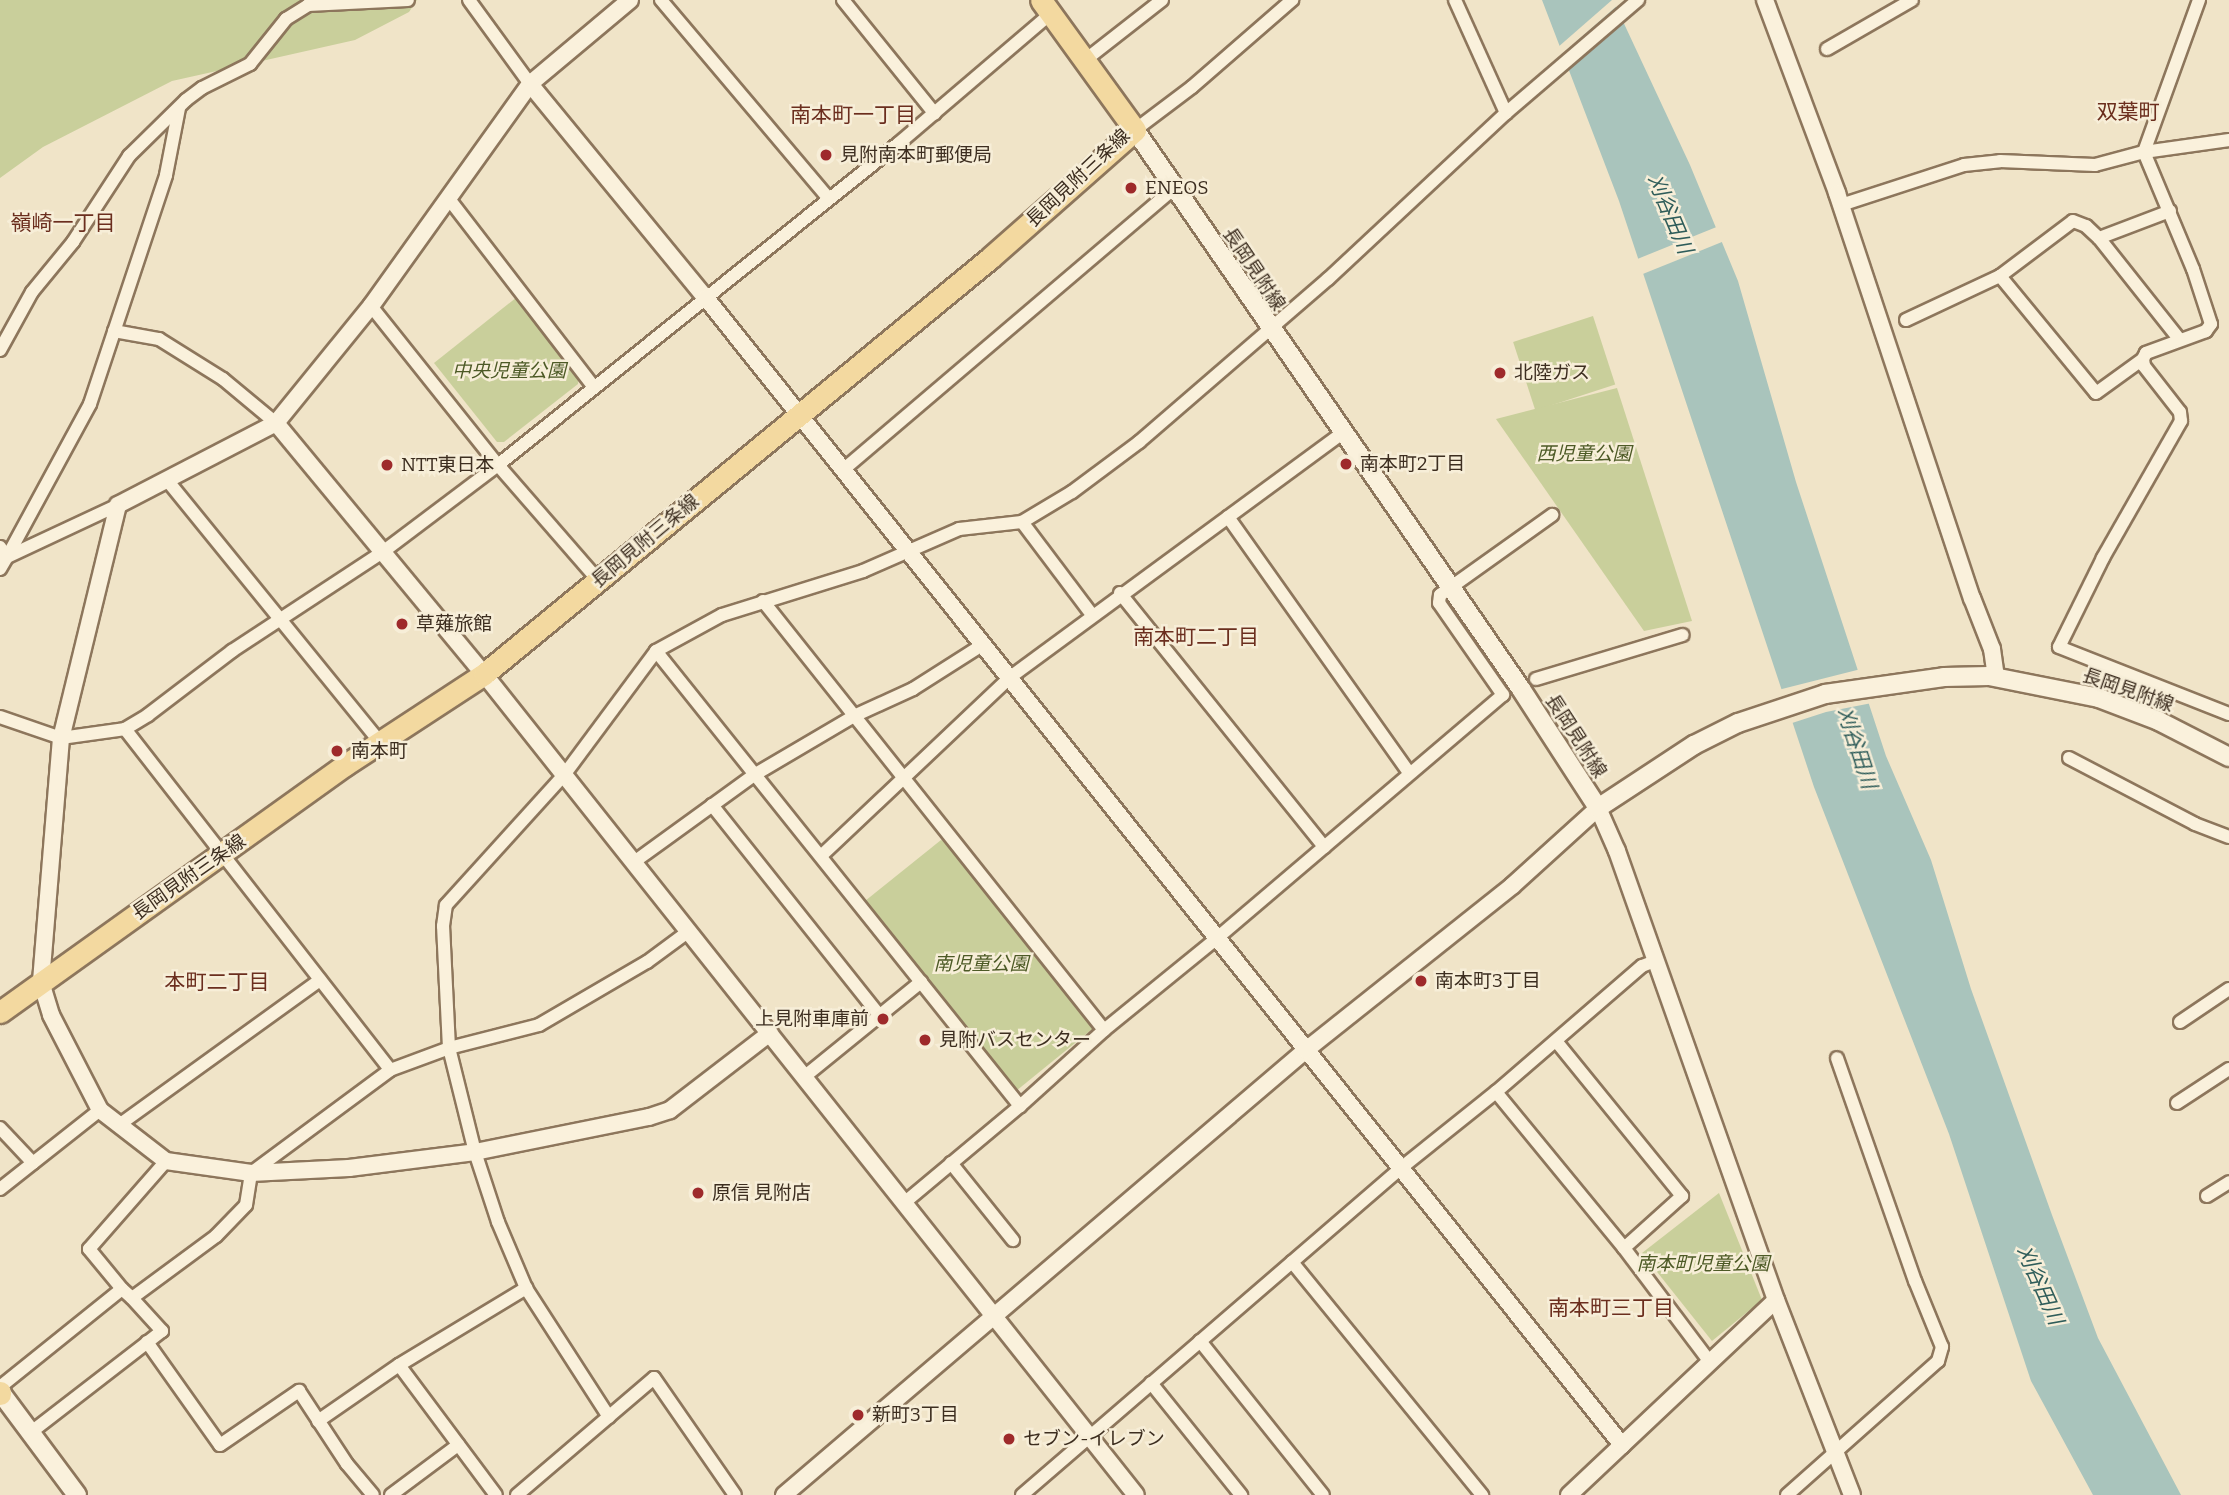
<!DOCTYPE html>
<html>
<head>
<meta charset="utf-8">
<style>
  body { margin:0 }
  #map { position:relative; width:2229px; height:1495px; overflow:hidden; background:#f0e4c8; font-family:Bitter,"Noto Sans JP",serif }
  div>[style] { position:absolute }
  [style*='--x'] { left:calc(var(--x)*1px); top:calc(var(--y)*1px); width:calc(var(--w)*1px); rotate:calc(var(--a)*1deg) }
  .green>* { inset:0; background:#c9cf9b; transform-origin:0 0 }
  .water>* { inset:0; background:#a9c4bc }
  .pier>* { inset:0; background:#f0e4c8; transform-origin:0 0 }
  .roads { filter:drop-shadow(2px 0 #8d765c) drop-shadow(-2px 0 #8d765c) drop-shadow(0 2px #8d765c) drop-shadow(0 -2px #8d765c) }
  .minor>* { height:12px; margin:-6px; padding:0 6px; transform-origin:6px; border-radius:6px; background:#faf1dc }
  .tertiary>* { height:16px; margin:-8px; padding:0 8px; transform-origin:8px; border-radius:8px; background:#faf1dc }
  .secondary>* { height:18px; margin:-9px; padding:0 9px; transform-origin:9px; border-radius:9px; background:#faf1dc }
  .primary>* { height:21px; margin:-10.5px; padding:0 10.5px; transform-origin:10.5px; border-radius:10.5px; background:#f3d9a0 }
  .dots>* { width:19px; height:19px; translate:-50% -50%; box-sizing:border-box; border:4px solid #f7eed8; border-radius:50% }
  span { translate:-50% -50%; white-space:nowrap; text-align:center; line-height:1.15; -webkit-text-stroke:5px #f7eed8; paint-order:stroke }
  .poi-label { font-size:19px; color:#3d2e20 }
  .left { translate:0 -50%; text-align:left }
  .right { translate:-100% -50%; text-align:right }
  .street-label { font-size:19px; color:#3d2e20 }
  .park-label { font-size:19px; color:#4d5a26; font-style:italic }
  .neighbourhood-label { font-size:21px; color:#6b2e1e }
  .water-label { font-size:21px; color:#2f5d5a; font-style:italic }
</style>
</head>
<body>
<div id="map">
  <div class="green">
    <i style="clip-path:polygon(0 0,417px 0,409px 12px,355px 40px,172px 81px,43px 147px,0 178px)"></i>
    <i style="clip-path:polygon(517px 297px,579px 375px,578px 384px,504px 442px,497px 442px,434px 363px)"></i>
    <i style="left:1593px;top:316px;width:72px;height:84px;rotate:72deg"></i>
    <i style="clip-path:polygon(1617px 388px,1692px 621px,1644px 631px,1496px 419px)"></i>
    <i style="clip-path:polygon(941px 840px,951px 844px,1096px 1026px,1016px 1091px,865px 901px)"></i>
    <i style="clip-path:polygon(1719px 1193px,1762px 1300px,1712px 1341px,1642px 1253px)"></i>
  </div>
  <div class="water">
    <i style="clip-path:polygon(1542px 0,1613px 0,1690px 165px,1738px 281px,1796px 482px,1886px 756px,1931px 860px,1971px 989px,2052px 1215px,2098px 1338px,2181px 1495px,2093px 1495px,2031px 1381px,1949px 1134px,1814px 787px,1619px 201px)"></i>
  </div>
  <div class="pier">
    <i style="clip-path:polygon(1612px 0,1617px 0,1619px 4px,1560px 56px,1557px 48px)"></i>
    <i style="left:1719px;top:226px;width:16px;height:90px;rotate:68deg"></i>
    <i style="clip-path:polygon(1861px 669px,1872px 703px,1826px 712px,1789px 724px,1778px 690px)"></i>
  </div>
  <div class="roads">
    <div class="minor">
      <i style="--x:469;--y:0;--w:104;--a:54"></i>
      <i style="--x:661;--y:0;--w:260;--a:49.8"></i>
      <i style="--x:843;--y:0;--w:146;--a:51.1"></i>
      <i style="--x:1455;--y:0;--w:124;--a:65.7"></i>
      <i style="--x:2199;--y:0;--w:162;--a:109.9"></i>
      <i style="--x:2144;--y:152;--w:127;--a:67.3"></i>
      <i style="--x:2193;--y:269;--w:58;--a:71.9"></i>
      <i style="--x:2211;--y:324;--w:9;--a:126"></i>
      <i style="--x:2206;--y:331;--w:64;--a:159.9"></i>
      <i style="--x:2146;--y:353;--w:7;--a:117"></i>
      <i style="--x:2143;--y:359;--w:7;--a:82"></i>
      <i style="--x:2144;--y:366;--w:58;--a:52"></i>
      <i style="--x:2180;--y:412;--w:9;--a:84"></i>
      <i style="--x:2181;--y:421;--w:158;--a:119.7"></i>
      <i style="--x:2103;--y:558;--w:99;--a:116.3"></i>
      <i style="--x:2059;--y:647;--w:183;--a:21.5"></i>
      <i style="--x:1827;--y:49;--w:98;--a:-30"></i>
      <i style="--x:1084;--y:61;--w:99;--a:-38"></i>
      <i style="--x:1135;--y:130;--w:71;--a:-37"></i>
      <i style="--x:1192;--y:87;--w:133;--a:-41"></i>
      <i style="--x:449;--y:199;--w:237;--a:52.4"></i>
      <i style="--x:1841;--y:205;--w:129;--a:-18"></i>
      <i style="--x:1964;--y:165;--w:36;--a:-6"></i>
      <i style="--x:2000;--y:161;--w:95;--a:2.4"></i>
      <i style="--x:2095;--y:165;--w:51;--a:-14.9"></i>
      <i style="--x:2144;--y:152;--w:86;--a:-8"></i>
      <i style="--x:2099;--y:238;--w:76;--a:-20.8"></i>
      <i style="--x:2000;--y:276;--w:151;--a:50.6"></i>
      <i style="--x:2096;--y:393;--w:58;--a:-35.9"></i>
      <i style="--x:371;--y:306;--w:203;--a:51.4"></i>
      <i style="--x:498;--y:465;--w:152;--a:49"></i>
      <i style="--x:1906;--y:320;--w:104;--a:-25.1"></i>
      <i style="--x:2000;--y:276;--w:91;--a:-37"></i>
      <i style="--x:2073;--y:221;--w:14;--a:21"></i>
      <i style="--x:2086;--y:226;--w:18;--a:43"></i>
      <i style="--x:2099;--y:238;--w:129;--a:51.6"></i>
      <i style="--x:114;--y:331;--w:46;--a:10.1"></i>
      <i style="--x:159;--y:339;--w:75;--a:32"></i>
      <i style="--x:223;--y:379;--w:69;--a:39.7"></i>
      <i style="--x:0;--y:350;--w:66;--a:-61.1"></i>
      <i style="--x:32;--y:292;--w:65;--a:-50.6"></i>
      <i style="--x:73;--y:242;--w:103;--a:-56.9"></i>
      <i style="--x:129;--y:156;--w:80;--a:-44.5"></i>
      <i style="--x:186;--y:100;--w:20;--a:-37"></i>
      <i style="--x:202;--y:88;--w:54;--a:-26.6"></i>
      <i style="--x:250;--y:64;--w:58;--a:-51.3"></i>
      <i style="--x:286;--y:19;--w:26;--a:-32"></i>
      <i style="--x:308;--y:5;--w:100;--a:-2.9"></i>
      <i style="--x:843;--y:470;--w:435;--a:-40.4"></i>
      <i style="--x:167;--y:480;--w:339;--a:50.9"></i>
      <i style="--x:1228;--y:517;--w:314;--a:54.7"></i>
      <i style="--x:1022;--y:522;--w:116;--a:53"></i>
      <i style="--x:0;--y:547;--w:12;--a:55"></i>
      <i style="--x:7;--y:557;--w:174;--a:-61.5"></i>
      <i style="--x:90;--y:404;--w:241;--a:-71.6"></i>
      <i style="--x:166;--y:175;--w:68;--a:-79"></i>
      <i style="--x:0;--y:569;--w:14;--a:-60"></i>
      <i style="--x:7;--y:557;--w:123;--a:-25.1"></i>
      <i style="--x:1120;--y:593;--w:326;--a:51.2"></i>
      <i style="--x:763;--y:601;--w:548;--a:51.52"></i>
      <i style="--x:656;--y:651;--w:583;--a:51.34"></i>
      <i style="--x:1020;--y:1106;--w:151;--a:140.1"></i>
      <i style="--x:1536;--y:679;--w:153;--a:-16.7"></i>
      <i style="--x:0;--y:717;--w:65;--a:19"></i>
      <i style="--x:61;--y:738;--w:65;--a:-8"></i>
      <i style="--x:125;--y:729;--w:27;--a:-31"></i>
      <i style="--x:148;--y:715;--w:106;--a:-37.3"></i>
      <i style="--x:232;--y:651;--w:182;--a:-33.3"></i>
      <i style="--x:384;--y:551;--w:143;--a:-37"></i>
      <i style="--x:498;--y:465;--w:513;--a:-38.75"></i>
      <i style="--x:898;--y:144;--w:200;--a:-40.5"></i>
      <i style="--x:125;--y:729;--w:432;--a:52.1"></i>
      <i style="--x:2069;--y:758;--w:142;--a:27.6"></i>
      <i style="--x:2195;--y:824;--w:36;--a:21"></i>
      <i style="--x:712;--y:805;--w:270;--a:51.5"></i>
      <i style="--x:821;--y:856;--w:259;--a:-43.4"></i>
      <i style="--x:1009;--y:678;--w:413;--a:-36.3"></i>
      <i style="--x:634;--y:862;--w:148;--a:-35.9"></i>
      <i style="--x:754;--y:775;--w:116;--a:-30.5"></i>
      <i style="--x:854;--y:716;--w:65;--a:-24.6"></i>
      <i style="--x:913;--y:689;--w:82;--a:-32.5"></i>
      <i style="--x:2180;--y:1022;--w:59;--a:-34"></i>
      <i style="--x:1556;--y:1041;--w:200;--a:50.9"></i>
      <i style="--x:1682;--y:1196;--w:78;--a:138.1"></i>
      <i style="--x:804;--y:1077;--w:151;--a:-39.1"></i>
      <i style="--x:1496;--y:1092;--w:202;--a:50.6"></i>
      <i style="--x:1624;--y:1248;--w:143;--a:53"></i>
      <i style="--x:2177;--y:1103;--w:62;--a:-33.2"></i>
      <i style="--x:1020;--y:1106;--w:113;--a:-42.1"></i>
      <i style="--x:1104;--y:1030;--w:144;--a:-39.1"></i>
      <i style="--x:1216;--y:939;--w:377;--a:-40.4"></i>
      <i style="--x:1503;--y:695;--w:112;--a:-124.8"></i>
      <i style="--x:1439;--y:603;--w:8;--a:-83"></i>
      <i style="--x:1440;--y:595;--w:138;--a:-35.5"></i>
      <i style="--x:119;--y:1125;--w:248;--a:-35.8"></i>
      <i style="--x:0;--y:1128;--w:48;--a:46.7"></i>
      <i style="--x:951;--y:1163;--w:99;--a:51.2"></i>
      <i style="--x:0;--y:1189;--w:127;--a:-38.3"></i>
      <i style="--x:2207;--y:1196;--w:26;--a:-32"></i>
      <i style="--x:1292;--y:1262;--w:301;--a:50.8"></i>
      <i style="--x:122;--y:1289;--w:52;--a:-129.5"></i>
      <i style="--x:89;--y:1249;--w:117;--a:-48.8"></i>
      <i style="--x:1200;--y:1341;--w:197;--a:51.4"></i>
      <i style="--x:147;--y:1342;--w:126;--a:54.7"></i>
      <i style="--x:220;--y:1445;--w:96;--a:-34.4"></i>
      <i style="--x:299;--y:1391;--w:87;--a:56.7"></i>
      <i style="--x:347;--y:1464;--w:40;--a:50"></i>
      <i style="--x:399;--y:1365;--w:162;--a:53.3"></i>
      <i style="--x:1151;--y:1383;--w:144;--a:51.2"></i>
      <i style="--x:0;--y:1387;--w:156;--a:-38.8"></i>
      <i style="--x:122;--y:1289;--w:13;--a:42"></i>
      <i style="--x:132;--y:1298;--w:104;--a:-36.4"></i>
      <i style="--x:216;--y:1236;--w:43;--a:-45.9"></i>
      <i style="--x:246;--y:1205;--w:32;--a:-81"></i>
      <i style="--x:251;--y:1173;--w:173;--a:-36.5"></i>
      <i style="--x:390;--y:1070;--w:63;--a:-20.4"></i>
      <i style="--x:449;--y:1048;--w:93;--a:-14.3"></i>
      <i style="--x:539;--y:1025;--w:125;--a:-30.3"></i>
      <i style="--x:647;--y:962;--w:52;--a:-36.4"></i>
      <i style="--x:609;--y:1417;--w:153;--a:-122.8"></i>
      <i style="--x:526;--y:1288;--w:72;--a:-113"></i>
      <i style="--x:498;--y:1222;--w:74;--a:-108.2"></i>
      <i style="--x:475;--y:1152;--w:107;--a:-104"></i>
      <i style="--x:449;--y:1048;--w:122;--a:-92.8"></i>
      <i style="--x:443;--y:926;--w:21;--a:-82"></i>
      <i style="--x:446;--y:905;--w:176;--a:-47.8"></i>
      <i style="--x:564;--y:775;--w:154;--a:-53.4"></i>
      <i style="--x:656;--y:651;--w:75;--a:-28.6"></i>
      <i style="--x:722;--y:615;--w:148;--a:-17.3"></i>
      <i style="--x:863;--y:571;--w:105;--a:-23.6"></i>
      <i style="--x:959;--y:529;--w:63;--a:-6.3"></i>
      <i style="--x:1022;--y:522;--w:58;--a:-31"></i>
      <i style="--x:1072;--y:492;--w:84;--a:-36.7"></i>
      <i style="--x:1139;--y:442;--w:250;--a:-40.8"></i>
      <i style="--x:1328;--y:279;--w:243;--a:-43"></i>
      <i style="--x:1506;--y:113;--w:174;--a:-40.6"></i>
      <i style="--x:318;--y:1421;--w:98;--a:-34.7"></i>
      <i style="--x:399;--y:1365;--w:149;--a:-31.2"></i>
      <i style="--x:30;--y:1433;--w:167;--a:-37.7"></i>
      <i style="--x:162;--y:1331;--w:45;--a:-132.3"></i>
      <i style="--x:391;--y:1495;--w:84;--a:-36.7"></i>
      <i style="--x:517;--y:1495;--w:180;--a:-40.5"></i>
      <i style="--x:654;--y:1378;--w:142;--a:55.3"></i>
      <i style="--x:1022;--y:1495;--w:501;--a:-40.79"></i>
      <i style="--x:1401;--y:1168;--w:122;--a:-38.7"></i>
      <i style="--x:1496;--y:1092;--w:193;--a:-40.8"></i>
      <i style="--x:1642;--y:966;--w:14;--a:-21"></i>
      <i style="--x:1787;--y:1495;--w:202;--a:-41.6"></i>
      <i style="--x:1938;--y:1361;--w:15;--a:-74"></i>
      <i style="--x:1942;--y:1347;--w:71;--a:-112.2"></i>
      <i style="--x:1915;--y:1281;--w:236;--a:-109.3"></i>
    </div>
    <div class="tertiary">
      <i style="--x:630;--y:0;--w:131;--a:140"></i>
      <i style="--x:530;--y:84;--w:273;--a:125.6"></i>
      <i style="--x:371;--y:306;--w:151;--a:129.1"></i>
      <i style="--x:276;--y:423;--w:178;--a:152.6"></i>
      <i style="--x:118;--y:505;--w:240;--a:103.7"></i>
      <i style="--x:61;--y:738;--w:245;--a:94.7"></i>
      <i style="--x:41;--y:982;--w:34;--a:73"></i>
      <i style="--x:51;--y:1015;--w:107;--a:62.7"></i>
      <i style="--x:100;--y:1110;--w:83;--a:37.7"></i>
      <i style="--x:166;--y:1161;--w:86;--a:8"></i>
      <i style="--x:251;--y:1173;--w:98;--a:-2.9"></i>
      <i style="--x:349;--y:1168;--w:127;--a:-7.2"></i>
      <i style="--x:475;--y:1152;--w:177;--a:-11.4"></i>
      <i style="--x:649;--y:1117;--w:22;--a:-18"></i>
      <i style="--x:670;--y:1110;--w:126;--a:-37.6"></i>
      <i style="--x:1765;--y:0;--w:206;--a:69.5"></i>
      <i style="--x:1837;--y:193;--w:427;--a:71.6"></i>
      <i style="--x:1972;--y:598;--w:55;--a:68.6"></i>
      <i style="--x:1992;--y:649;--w:28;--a:82"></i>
      <i style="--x:530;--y:84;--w:277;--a:50.6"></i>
      <i style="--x:706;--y:298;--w:1468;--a:51.39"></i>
      <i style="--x:276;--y:423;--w:326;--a:50.4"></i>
      <i style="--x:484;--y:674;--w:1048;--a:51.55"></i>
      <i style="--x:784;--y:1495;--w:686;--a:-40.45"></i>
      <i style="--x:1306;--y:1050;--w:263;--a:-38.5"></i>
      <i style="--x:1512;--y:886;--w:116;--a:-42.2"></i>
      <i style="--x:1598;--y:808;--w:47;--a:66.2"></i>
      <i style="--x:1617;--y:851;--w:476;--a:70.5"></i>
      <i style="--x:1776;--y:1300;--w:209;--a:68.7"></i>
      <i style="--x:1569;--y:1495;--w:284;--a:-43.3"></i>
    </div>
    <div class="secondary">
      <i style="--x:1135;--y:130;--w:679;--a:55.37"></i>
      <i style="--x:1521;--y:689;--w:142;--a:57.1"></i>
      <i style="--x:1598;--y:808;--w:115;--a:-33.3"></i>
      <i style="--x:1694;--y:745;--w:49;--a:-26.6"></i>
      <i style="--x:1738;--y:723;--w:92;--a:-18.4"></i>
      <i style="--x:1825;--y:694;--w:120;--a:-8.1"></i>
      <i style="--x:1944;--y:677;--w:45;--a:-1.3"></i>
      <i style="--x:1989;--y:676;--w:112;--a:11.3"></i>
      <i style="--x:2099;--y:698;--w:64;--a:21"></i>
      <i style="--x:2159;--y:721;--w:79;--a:27.2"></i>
      <i style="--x:1;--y:1393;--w:127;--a:53.3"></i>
    </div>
    <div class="primary">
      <i style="--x:0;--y:1012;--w:424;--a:-35.6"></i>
      <i style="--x:345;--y:765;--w:166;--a:-33.2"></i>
      <i style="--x:484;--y:674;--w:655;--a:-39.42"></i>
      <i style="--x:990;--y:258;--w:193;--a:-41.4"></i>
      <i style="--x:1135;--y:130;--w:160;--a:-125.9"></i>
      <i style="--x:0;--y:1392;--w:2;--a:90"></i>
    </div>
  </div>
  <div class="dots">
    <i style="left:826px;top:155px;background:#9e2a2b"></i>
    <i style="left:1131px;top:188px;background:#9e2a2b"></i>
    <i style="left:1500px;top:373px;background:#9e2a2b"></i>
    <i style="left:1346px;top:464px;background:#9e2a2b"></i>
    <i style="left:387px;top:465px;background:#9e2a2b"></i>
    <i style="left:402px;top:624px;background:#9e2a2b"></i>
    <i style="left:337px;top:751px;background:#9e2a2b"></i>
    <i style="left:1421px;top:981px;background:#9e2a2b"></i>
    <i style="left:883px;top:1019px;background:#9e2a2b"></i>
    <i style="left:925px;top:1040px;background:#9e2a2b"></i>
    <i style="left:698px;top:1193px;background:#9e2a2b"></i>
    <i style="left:858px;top:1415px;background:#9e2a2b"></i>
    <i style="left:1009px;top:1439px;background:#9e2a2b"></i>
  </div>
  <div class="poi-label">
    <span class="left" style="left:840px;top:155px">見附南本町郵便局</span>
    <span class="left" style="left:1145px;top:188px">ENEOS</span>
    <span class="left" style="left:1514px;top:373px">北陸ガス</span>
    <span class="left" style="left:1360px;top:464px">南本町2丁目</span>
    <span class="left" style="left:401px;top:465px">NTT東日本</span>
    <span class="left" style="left:416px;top:624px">草薙旅館</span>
    <span class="left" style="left:351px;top:751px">南本町</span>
    <span class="left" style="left:1435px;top:981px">南本町3丁目</span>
    <span class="right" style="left:869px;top:1019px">上見附車庫前</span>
    <span class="left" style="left:939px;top:1040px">見附バスセンター</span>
    <span class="left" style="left:712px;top:1193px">原信 見附店</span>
    <span class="left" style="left:872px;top:1415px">新町3丁目</span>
    <span class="left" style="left:1023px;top:1439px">セブン-イレブン</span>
  </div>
  <div class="street-label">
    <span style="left:1078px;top:178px;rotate:-43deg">長岡見附三条線</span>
    <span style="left:1254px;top:269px;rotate:56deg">長岡見附線</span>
    <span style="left:645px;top:541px;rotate:-40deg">長岡見附三条線</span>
    <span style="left:2128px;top:690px;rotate:19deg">長岡見附線</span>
    <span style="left:1576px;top:736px;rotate:57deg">長岡見附線</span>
    <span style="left:189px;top:877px;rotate:-35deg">長岡見附三条線</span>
  </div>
  <div class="park-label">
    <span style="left:509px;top:371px">中央児童公園</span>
    <span style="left:1584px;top:454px">西児童公園</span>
    <span style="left:981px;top:964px">南児童公園</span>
    <span style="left:1703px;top:1264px">南本町児童公園</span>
  </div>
  <div class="neighbourhood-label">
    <span style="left:2128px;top:112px">双葉町</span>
    <span style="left:853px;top:115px">南本町一丁目</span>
    <span style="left:63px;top:223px">嶺崎一丁目</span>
    <span style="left:1196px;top:637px">南本町二丁目</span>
    <span style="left:217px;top:982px">本町二丁目</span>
    <span style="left:1611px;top:1308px">南本町三丁目</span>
  </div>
  <div class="water-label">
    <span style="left:1670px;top:214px;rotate:67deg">刈谷田川</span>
    <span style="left:1857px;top:748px;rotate:72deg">刈谷田川</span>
    <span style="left:2040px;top:1285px;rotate:66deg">刈谷田川</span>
  </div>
</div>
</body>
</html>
